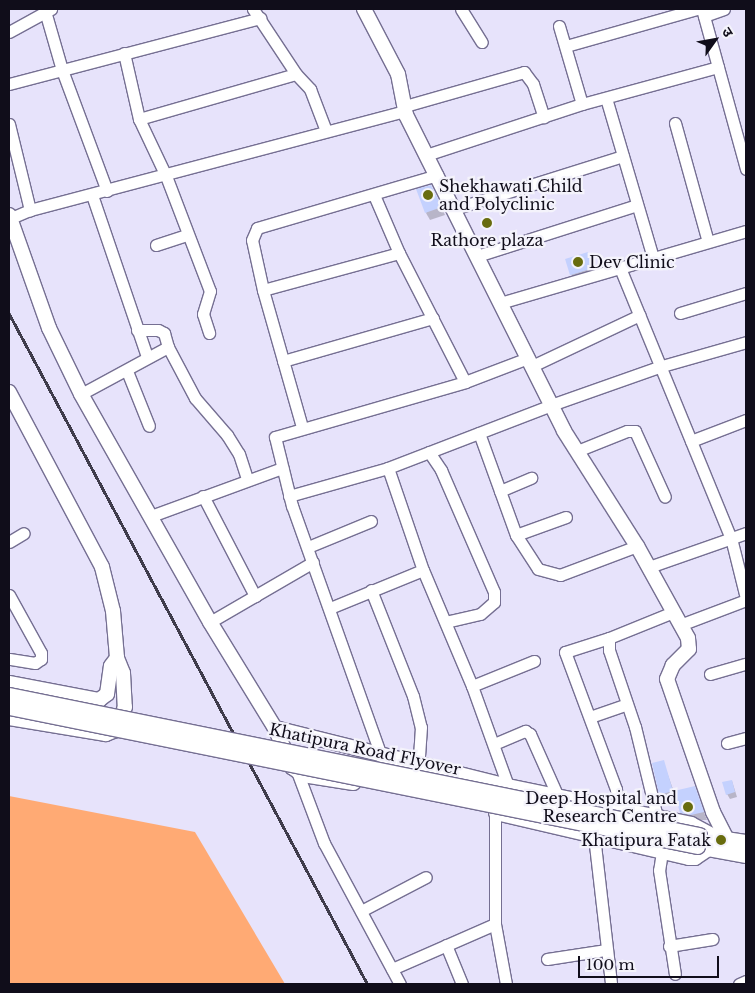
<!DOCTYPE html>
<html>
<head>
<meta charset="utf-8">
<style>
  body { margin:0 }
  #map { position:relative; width:755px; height:993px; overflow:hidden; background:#e7e3fb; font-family:"Libre Baskerville","Noto Sans Devanagari",serif }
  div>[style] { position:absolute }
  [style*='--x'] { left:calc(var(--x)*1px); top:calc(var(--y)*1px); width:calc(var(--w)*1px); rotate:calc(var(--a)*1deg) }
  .green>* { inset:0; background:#ffaa74 }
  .shadow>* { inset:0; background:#0003 }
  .building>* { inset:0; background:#c4d1fe; transform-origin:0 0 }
  .roads { filter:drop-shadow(1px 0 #756f92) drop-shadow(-1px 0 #756f92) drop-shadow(0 1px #756f92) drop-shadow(0 -1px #756f92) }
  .minor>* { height:11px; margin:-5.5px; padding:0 5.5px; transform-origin:5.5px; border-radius:5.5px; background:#fff }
  .tertiary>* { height:14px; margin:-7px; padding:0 7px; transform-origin:7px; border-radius:7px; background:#fff }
  .secondary>* { height:15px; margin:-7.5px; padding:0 7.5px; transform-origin:7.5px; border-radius:7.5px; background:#fff }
  .rail>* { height:3px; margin:-1.5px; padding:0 1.5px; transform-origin:1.5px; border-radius:1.5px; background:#3f3c4b }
  .bridges { filter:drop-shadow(1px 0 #756f92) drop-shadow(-1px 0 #756f92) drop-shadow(0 1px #756f92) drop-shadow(0 -1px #756f92) }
  .secondary-bridge>* { height:15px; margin:-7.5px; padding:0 7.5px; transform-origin:7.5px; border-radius:7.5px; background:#fff }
  .dots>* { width:14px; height:14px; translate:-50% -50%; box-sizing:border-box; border:2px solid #f4f3fb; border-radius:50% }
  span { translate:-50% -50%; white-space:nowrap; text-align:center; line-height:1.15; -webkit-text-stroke:4.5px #f4f3fb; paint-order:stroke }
  .poi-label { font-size:16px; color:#100d1a }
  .left { translate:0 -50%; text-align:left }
  .right { translate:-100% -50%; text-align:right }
  .street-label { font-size:16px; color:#100d1a }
  .frame { position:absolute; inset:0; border:10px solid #100d1a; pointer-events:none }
  .north { position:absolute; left:690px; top:15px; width:50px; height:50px; -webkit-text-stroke:4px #f4f3fb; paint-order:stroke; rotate:58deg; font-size:14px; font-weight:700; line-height:20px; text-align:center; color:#100d1a }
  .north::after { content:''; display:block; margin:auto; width:18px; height:22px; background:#100d1a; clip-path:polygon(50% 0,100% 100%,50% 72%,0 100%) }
  .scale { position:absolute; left:578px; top:956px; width:141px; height:22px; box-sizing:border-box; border:2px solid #100d1a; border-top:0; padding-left:6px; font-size:15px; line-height:18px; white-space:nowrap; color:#100d1a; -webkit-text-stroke:4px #f4f3fb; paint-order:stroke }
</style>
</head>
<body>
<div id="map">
  <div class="green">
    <i style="clip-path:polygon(9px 796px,195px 832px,285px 984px,9px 984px)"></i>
  </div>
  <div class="shadow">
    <i style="clip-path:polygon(435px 194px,445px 215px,430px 220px,426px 213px)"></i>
    <i style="clip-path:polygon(587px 254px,596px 276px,575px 282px,571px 274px)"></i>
    <i style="clip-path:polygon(663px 761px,674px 792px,694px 787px,707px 820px,686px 820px,678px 798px,665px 802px,660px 794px)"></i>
    <i style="clip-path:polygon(732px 781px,737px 797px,730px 799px,727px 794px)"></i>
  </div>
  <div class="building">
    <i style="clip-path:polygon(431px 185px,442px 207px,425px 213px,416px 189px)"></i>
    <i style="left:588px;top:252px;width:17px;height:24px;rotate:73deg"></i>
    <i style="clip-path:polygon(664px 760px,673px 791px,659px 795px,652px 763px)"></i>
    <i style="clip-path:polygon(732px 780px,735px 792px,726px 795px,722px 782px)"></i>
    <i style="clip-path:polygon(695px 786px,704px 812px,691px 815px,680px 813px,674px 791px)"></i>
  </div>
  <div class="roads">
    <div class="minor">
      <i style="--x:253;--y:9;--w:78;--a:56.5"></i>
      <i style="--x:296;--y:74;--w:21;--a:47"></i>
      <i style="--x:310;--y:89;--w:45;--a:69.1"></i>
      <i style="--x:461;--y:9;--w:39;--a:58"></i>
      <i style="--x:702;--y:9;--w:166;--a:74.6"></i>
      <i style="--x:45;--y:11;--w:61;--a:73.9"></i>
      <i style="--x:62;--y:70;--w:129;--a:69.6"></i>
      <i style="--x:704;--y:16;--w:21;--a:-19"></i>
      <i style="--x:559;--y:26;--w:81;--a:73.6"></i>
      <i style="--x:582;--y:104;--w:141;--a:-15.2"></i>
      <i style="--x:9;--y:32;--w:48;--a:-28.7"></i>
      <i style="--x:566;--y:46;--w:136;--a:-15.8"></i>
      <i style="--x:124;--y:53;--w:68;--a:77.2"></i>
      <i style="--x:139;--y:119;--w:63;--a:64.7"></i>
      <i style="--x:166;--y:176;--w:123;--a:69.1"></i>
      <i style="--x:210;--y:291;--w:24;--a:107"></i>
      <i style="--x:203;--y:314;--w:20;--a:72"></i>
      <i style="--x:9;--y:84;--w:260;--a:-14.7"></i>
      <i style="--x:606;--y:98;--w:167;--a:73.6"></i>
      <i style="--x:405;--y:106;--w:124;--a:-15.9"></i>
      <i style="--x:524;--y:72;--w:15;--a:53"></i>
      <i style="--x:533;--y:84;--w:35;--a:72"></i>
      <i style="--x:139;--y:119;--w:163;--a:-16"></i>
      <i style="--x:675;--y:123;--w:123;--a:74.5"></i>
      <i style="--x:9;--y:124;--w:89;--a:76.3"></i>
      <i style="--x:426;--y:155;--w:164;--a:-18.1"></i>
      <i style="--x:92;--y:195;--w:171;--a:71.2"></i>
      <i style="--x:374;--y:195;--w:63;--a:66.7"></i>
      <i style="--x:399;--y:253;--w:145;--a:62.9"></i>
      <i style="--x:454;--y:209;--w:177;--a:-17.4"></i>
      <i style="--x:11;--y:218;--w:21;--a:-23"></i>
      <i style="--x:30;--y:210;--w:388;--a:-14.8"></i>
      <i style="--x:156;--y:245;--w:33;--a:-18"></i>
      <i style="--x:477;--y:256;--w:168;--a:-17.7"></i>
      <i style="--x:620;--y:268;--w:292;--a:67.7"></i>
      <i style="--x:731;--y:538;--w:62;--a:76"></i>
      <i style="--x:263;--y:290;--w:141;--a:-15.2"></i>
      <i style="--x:500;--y:303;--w:256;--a:-16.3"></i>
      <i style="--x:680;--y:313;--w:69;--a:-16.9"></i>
      <i style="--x:137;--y:330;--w:21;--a:0"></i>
      <i style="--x:158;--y:330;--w:7;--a:27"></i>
      <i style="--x:164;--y:333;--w:15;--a:74"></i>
      <i style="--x:283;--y:361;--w:156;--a:-16"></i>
      <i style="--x:532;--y:366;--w:119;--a:-25.3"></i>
      <i style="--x:127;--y:371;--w:59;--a:68.2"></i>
      <i style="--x:81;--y:394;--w:99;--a:-28.4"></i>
      <i style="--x:168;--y:347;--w:58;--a:62.1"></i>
      <i style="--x:195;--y:398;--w:49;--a:49.1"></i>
      <i style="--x:227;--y:435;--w:22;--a:58"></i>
      <i style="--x:239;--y:454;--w:26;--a:72"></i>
      <i style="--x:302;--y:427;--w:142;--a:-105.9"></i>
      <i style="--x:263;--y:290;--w:51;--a:-102.4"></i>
      <i style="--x:252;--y:240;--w:13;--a:-67"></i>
      <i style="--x:257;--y:228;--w:188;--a:-16.4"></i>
      <i style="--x:479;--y:433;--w:109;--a:70.1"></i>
      <i style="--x:516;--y:535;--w:40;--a:57.1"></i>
      <i style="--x:538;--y:569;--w:23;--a:15"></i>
      <i style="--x:560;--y:575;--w:82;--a:-20.6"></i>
      <i style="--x:691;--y:441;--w:59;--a:-20.9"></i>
      <i style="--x:577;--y:451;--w:54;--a:-21.8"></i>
      <i style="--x:627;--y:431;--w:8;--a:0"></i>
      <i style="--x:635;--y:431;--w:72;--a:65.6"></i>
      <i style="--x:429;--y:452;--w:22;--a:56"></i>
      <i style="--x:441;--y:470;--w:133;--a:66.5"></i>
      <i style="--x:494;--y:592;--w:10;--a:90"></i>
      <i style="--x:494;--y:602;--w:18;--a:139"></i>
      <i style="--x:480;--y:614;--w:35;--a:167"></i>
      <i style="--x:388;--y:468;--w:108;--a:71.1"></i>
      <i style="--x:423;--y:570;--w:126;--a:67.1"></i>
      <i style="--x:472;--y:686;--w:106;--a:70.2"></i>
      <i style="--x:500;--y:491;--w:34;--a:-23"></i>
      <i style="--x:203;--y:496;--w:113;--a:62.5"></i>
      <i style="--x:289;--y:496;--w:103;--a:-15.8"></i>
      <i style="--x:388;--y:468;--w:175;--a:-21.1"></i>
      <i style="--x:551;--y:405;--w:118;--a:-19.4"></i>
      <i style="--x:662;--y:366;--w:87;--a:-15.9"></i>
      <i style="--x:151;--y:516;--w:140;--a:-20.1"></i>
      <i style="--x:516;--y:535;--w:53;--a:-19.8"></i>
      <i style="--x:9;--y:542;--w:17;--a:-31"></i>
      <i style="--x:308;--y:547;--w:68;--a:-22.4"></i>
      <i style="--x:649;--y:567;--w:103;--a:-19.3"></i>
      <i style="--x:371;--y:590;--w:114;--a:68.4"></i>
      <i style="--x:413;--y:696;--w:32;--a:76"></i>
      <i style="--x:421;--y:727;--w:44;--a:93.9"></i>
      <i style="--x:9;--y:595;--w:66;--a:61.1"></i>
      <i style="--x:41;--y:653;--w:6;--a:90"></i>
      <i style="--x:41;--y:659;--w:7;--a:146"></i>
      <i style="--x:35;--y:663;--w:26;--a:-171"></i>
      <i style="--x:330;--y:608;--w:100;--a:-22.2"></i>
      <i style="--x:210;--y:622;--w:119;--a:-30.2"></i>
      <i style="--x:680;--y:625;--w:71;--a:-20.7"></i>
      <i style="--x:609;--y:638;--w:46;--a:162.3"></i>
      <i style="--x:565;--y:652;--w:146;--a:69.6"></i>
      <i style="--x:616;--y:789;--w:18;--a:84"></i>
      <i style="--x:710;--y:674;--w:37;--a:-16"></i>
      <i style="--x:472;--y:686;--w:67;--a:-22"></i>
      <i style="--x:590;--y:717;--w:39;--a:-19"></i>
      <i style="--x:727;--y:743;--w:20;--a:-15"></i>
      <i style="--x:494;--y:744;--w:34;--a:-23"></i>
      <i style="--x:525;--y:731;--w:6;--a:31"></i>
      <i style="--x:530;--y:734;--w:69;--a:66"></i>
      <i style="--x:298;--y:774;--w:74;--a:69.4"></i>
      <i style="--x:324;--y:843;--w:160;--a:61.7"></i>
      <i style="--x:389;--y:778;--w:289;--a:-109.6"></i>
      <i style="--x:292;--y:506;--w:71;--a:-103.8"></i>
      <i style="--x:275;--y:437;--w:198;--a:-16.1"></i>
      <i style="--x:465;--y:382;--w:67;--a:-20.9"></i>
      <i style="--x:495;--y:813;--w:111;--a:90"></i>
      <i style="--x:495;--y:924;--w:61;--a:79.6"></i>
      <i style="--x:657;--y:817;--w:93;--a:-103.7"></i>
      <i style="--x:635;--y:727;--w:81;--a:-108.7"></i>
      <i style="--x:609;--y:650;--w:12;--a:-90"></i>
      <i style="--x:609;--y:638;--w:69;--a:-22.1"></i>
      <i style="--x:594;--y:836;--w:149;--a:83.4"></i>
      <i style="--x:662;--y:852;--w:18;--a:99"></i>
      <i style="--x:659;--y:870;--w:105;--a:81.3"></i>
      <i style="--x:361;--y:911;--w:73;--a:-27.6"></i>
      <i style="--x:446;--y:945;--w:42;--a:67.7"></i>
      <i style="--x:669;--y:946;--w:44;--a:-9.2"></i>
      <i style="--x:547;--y:959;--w:60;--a:-8.7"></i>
      <i style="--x:392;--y:969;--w:112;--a:-23.6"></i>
      <i style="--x:739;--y:984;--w:8;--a:-23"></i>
    </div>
    <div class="tertiary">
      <i style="--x:364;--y:9;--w:73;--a:62.4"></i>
      <i style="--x:398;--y:74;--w:42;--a:79"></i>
      <i style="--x:406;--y:115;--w:353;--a:63.4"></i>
      <i style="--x:564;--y:431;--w:136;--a:57.6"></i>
      <i style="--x:637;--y:546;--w:105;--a:61"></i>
      <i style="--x:688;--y:638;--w:11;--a:85"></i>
      <i style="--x:689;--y:649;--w:23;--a:135"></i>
      <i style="--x:673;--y:665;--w:15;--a:113"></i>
      <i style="--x:667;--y:679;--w:141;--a:70.9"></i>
      <i style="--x:713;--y:812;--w:28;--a:63"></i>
      <i style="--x:9;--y:215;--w:120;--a:70.5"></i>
      <i style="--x:49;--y:328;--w:73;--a:64.1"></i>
      <i style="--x:81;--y:394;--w:262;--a:60.5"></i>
      <i style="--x:210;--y:622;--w:124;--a:58.5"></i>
      <i style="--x:275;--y:728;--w:43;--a:66.4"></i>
      <i style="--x:292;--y:767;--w:14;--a:36"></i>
      <i style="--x:303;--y:775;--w:51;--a:9.1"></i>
      <i style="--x:9;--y:392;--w:198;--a:62"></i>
      <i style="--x:102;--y:567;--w:45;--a:76"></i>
      <i style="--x:113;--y:611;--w:47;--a:85.1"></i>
      <i style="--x:117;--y:658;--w:16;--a:68"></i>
      <i style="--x:123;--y:673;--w:34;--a:87"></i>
      <i style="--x:125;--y:707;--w:25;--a:111"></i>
      <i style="--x:116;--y:730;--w:11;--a:158"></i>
      <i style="--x:106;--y:734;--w:98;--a:-170.6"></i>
      <i style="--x:9;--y:683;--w:92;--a:10.7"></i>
      <i style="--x:99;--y:700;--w:10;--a:-37"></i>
      <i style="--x:107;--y:694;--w:28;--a:-82"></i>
      <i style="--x:111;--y:666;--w:10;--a:-53"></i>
      <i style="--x:275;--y:728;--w:240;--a:14"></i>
      <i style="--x:508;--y:786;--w:187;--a:11.7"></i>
      <i style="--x:691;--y:824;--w:26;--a:28"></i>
      <i style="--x:496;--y:813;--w:198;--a:13.1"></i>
      <i style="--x:689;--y:858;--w:6;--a:0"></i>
      <i style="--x:695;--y:858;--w:18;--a:-34"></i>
    </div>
    <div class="secondary">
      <i style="--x:699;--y:835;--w:48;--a:8.5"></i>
      <i style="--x:697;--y:846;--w:50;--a:10.4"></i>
    </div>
  </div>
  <div class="rail">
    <i style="--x:9;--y:314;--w:760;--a:61.88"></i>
  </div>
  <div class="bridges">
    <div class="secondary-bridge">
      <i style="--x:9;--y:695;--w:704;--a:11.47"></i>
      <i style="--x:9;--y:707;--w:702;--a:11.42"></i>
    </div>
  </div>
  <div class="dots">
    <i style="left:428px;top:195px;background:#686c0e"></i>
    <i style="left:487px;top:223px;background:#686c0e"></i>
    <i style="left:578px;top:262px;background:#686c0e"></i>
    <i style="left:688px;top:807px;background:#686c0e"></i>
    <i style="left:721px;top:840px;background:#686c0e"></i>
  </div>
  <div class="poi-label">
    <span class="left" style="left:439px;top:195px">Shekhawati Child<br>and Polyclinic</span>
    <span style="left:487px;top:240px">Rathore plaza</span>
    <span class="left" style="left:589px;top:262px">Dev Clinic</span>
    <span class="right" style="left:677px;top:807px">Deep Hospital and<br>Research Centre</span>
    <span class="right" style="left:711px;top:840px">Khatipura Fatak</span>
  </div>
  <div class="street-label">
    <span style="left:365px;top:749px;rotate:12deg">Khatipura Road Flyover</span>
  </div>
  <div class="frame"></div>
  <div class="north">उ</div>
  <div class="scale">100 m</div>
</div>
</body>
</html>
